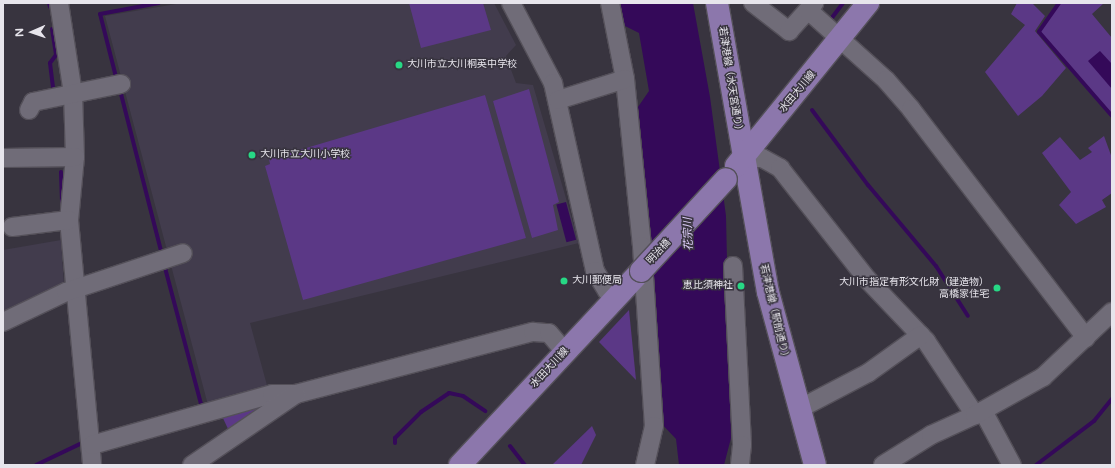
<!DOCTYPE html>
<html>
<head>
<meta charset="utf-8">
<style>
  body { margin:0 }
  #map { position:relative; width:1115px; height:468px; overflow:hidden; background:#38343f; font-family:"Varela Round","Noto Sans JP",sans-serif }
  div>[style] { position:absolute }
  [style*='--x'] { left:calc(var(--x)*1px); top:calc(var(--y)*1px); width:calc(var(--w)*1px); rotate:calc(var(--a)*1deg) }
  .built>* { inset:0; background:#423c4d }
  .green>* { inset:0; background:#5b3886 }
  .water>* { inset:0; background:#340959; transform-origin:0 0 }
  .stream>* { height:4px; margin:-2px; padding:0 2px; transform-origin:2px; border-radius:2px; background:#340959 }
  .roads { filter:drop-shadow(1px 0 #545059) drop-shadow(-1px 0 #545059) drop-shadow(0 1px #545059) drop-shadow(0 -1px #545059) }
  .minor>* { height:18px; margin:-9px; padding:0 9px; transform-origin:9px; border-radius:9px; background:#706c78 }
  .major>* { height:22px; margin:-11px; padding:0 11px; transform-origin:11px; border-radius:11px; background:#8c77ac }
  .bridges { filter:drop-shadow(1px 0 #545059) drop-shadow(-1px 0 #545059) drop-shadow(0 1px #545059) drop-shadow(0 -1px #545059) }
  .major-bridge>* { height:22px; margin:-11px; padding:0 11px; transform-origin:11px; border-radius:11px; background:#8c77ac }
  .dots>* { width:11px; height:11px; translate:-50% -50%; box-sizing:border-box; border:2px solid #38343f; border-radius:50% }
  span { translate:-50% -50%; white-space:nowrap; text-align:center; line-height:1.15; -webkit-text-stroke:3px #38343f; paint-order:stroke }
  .poi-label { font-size:10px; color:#e7e5ec }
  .left { translate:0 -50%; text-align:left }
  .right { translate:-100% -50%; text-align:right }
  .street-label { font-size:10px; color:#e7e5ec }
  .water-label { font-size:11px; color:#e1d0fd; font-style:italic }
  .frame { position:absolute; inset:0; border:4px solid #e7e5ec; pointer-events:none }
  .north { position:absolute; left:12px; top:12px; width:40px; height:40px; -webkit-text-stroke:3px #38343f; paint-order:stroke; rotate:268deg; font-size:11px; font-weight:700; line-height:16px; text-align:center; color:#e7e5ec }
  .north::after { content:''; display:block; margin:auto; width:14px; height:18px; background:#e7e5ec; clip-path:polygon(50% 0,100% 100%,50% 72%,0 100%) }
</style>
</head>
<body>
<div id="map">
  <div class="built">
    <i style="clip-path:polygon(182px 3px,494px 3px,516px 45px,506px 56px,516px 83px,533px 85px,579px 243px,250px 323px,268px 389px,208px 405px,105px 16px)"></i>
    <i style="clip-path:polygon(61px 240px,64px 287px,3px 313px,3px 250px)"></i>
  </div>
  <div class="green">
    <i style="clip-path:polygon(409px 3px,483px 3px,491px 30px,421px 48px)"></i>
    <i style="clip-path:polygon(1017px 3px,1032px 3px,1045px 16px,1035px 31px,1066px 68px,1042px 96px,1018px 116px,985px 72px,1025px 25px,1011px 14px)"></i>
    <i style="clip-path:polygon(1059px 3px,1104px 3px,1092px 14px,1112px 38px,1112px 116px,1039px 32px)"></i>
    <i style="clip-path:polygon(529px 89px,559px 202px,553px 205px,558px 230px,532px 238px,493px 101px)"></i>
    <i style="clip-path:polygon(485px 95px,526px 238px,303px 300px,265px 166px,270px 164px,269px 159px)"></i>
    <i style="clip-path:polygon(1104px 136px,1112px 158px,1112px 193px,1102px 200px,1106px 207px,1076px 224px,1059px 205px,1071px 192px,1042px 153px,1060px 137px,1080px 160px,1092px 152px,1088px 148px)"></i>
    <i style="clip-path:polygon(629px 310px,636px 380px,599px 342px)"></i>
    <i style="clip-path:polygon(255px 405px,258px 410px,229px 431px,221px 414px)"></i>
    <i style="clip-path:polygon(592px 426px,596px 435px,581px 465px,552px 465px)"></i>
  </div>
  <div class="water">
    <i style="clip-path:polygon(619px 3px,693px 3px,710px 97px,726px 216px,731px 438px,724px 465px,679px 465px,676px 439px,659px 421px,647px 204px,638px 107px,649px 91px,639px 33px,623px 25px)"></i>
    <i style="clip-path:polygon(1100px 51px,1112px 64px,1112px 89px,1088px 61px)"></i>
    <i style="left:566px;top:202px;width:39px;height:10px;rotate:75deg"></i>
  </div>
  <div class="stream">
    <i style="--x:49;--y:3;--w:4;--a:76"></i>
    <i style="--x:1059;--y:3;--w:35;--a:125"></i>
    <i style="--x:1039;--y:32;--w:111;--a:49"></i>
    <i style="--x:831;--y:19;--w:20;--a:-53"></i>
    <i style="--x:52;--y:29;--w:26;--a:81"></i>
    <i style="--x:56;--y:55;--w:10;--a:127"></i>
    <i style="--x:50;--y:63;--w:24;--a:83"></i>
    <i style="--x:117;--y:81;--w:69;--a:-104.2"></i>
    <i style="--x:100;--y:14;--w:60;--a:-10.6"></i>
    <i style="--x:120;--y:90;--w:170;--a:75.7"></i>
    <i style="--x:812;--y:110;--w:94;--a:53.3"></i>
    <i style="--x:868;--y:185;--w:106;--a:50"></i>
    <i style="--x:936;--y:266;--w:59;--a:57.4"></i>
    <i style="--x:61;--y:172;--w:32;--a:88"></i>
    <i style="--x:164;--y:264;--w:149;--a:75.2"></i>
    <i style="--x:395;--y:443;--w:5;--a:-90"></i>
    <i style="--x:395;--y:438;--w:37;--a:-45"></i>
    <i style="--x:421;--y:412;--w:34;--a:-34"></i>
    <i style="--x:449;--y:393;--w:14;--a:12"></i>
    <i style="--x:463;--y:396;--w:27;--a:34"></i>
    <i style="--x:510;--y:446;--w:24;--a:52"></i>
    <i style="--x:36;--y:465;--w:53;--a:-25.6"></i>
    <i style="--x:1036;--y:465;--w:73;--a:-37.2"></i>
    <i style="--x:1094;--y:421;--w:28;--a:-51"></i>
  </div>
  <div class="roads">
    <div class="minor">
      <i style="--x:59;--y:3;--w:91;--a:81.2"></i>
      <i style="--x:73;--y:93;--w:64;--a:88.2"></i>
      <i style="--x:75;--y:157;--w:63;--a:95.4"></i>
      <i style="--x:69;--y:220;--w:246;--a:84.6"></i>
      <i style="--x:511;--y:3;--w:90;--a:62.3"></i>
      <i style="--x:553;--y:83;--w:193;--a:77.4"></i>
      <i style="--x:595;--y:271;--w:23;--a:59"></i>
      <i style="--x:607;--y:291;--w:10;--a:29"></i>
      <i style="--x:610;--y:3;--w:77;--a:78.8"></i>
      <i style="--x:625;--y:79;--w:168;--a:84.2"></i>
      <i style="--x:642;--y:246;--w:180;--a:86.2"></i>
      <i style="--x:654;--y:426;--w:40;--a:103"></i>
      <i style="--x:753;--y:3;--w:46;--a:37.9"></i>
      <i style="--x:789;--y:31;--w:38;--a:-48"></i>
      <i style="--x:808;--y:10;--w:105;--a:41.9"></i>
      <i style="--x:886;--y:80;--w:38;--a:49"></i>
      <i style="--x:911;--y:109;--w:288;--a:52.6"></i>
      <i style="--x:558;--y:100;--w:70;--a:-17.4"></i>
      <i style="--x:29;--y:110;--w:9;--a:-63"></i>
      <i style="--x:33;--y:102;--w:90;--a:-11.6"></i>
      <i style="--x:3;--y:158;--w:72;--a:-0.8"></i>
      <i style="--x:743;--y:158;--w:19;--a:0"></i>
      <i style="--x:762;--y:158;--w:21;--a:29"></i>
      <i style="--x:780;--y:168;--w:141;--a:51.9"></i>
      <i style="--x:867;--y:279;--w:86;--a:46.4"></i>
      <i style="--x:926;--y:341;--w:89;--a:56.5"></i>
      <i style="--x:12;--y:227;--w:57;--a:-7"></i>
      <i style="--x:733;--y:266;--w:179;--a:87.1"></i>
      <i style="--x:742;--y:445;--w:20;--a:96"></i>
      <i style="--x:3;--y:322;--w:70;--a:-25.5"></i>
      <i style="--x:66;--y:292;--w:123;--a:-18.4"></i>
      <i style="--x:799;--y:409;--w:78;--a:-27.6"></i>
      <i style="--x:868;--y:373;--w:65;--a:-35.6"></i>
      <i style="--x:983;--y:411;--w:61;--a:61.8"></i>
      <i style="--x:92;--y:445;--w:187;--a:-15.8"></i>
      <i style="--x:272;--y:394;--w:24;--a:0"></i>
      <i style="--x:296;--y:394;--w:245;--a:-14.7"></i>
      <i style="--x:533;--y:332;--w:16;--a:4"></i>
      <i style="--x:549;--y:333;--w:25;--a:50"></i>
      <i style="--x:192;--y:465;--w:126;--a:-34.3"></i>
      <i style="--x:883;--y:465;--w:57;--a:-32"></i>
      <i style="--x:931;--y:435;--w:48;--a:-24.4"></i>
      <i style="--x:975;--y:415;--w:78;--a:-29.2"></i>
      <i style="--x:1043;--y:377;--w:95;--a:-43.3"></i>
    </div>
    <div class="major">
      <i style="--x:717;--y:3;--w:293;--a:80"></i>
      <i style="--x:768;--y:292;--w:179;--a:74.8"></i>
      <i style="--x:736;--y:166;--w:210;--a:-51"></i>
      <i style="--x:460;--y:465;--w:265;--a:-47"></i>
    </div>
  </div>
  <div class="bridges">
    <div class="major-bridge">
      <i style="--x:641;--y:271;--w:125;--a:-47.3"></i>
    </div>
  </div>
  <div class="dots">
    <i style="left:399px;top:65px;background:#27d885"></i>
    <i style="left:252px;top:155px;background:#27d885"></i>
    <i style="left:564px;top:281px;background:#27d885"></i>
    <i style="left:741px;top:286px;background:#27d885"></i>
    <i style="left:997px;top:288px;background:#27d885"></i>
  </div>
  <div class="poi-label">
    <span class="left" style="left:407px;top:65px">大川市立大川桐英中学校</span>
    <span class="left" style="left:260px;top:155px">大川市立大川小学校</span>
    <span class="left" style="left:572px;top:281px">大川郵便局</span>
    <span class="right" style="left:989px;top:288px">大川市指定有形文化財（建造物）<br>高橋家住宅</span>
    <span class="right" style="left:733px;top:286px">恵比須神社</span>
  </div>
  <div class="street-label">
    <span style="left:730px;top:81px;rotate:81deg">若津港線（水天宮通り）</span>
    <span style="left:798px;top:92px;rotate:-50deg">水田大川線</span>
    <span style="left:659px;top:252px;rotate:-47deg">明治橋</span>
    <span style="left:774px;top:313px;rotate:77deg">若津港線（駅前通り）</span>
    <span style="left:550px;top:368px;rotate:-47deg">水田大川線</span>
  </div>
  <div class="water-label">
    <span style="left:689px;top:234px;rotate:-92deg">花宗川</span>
  </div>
  <div class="frame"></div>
  <div class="north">N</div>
</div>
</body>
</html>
